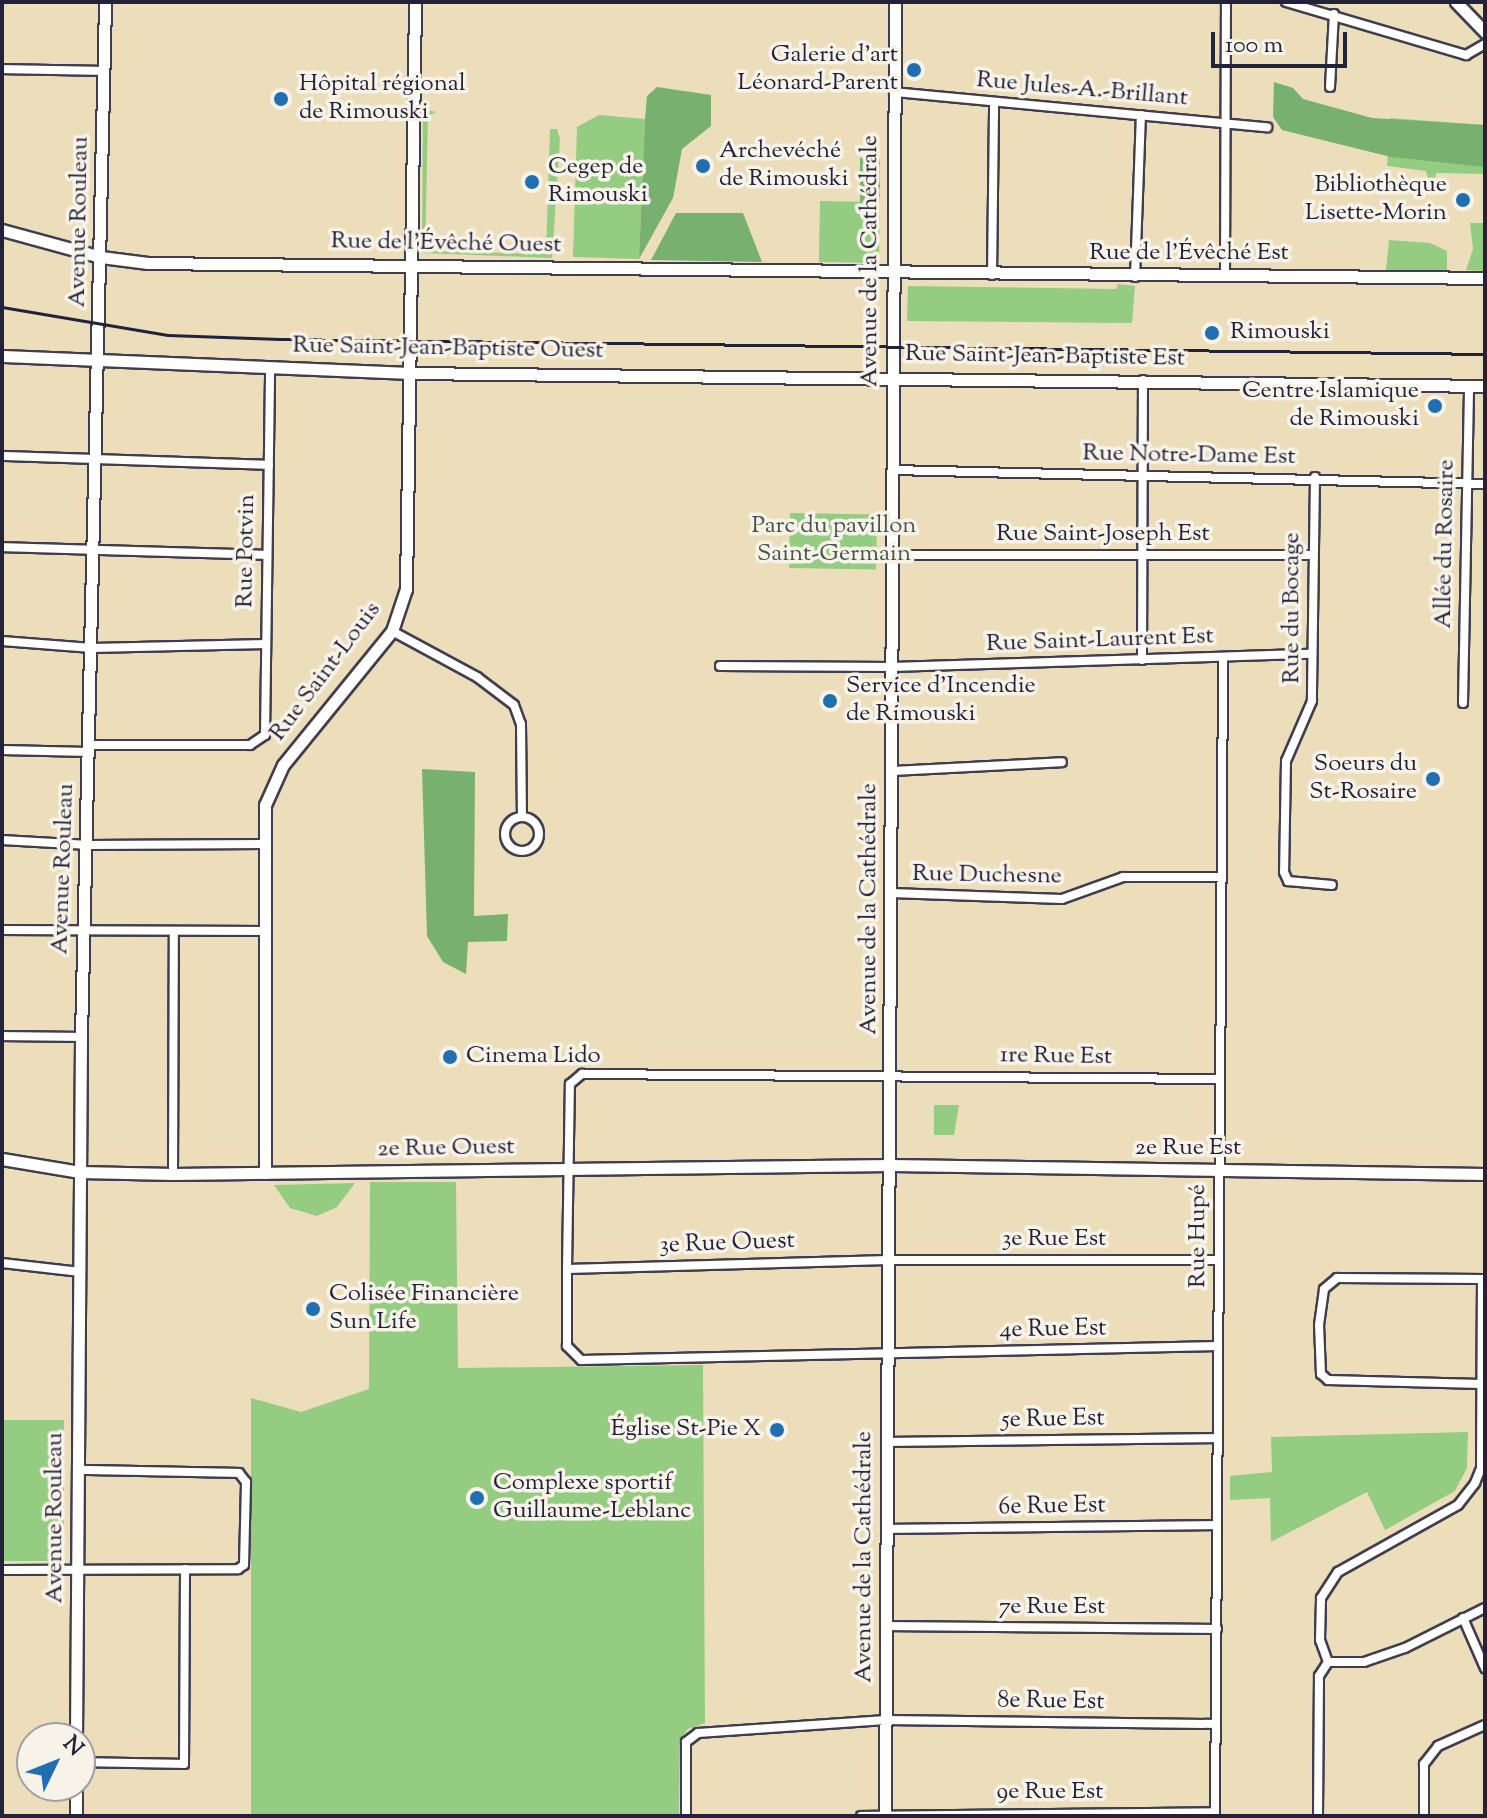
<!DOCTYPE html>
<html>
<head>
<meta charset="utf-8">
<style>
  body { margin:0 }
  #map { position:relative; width:1487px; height:1818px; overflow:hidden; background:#ecdebb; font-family:"Sorts Mill Goudy",serif }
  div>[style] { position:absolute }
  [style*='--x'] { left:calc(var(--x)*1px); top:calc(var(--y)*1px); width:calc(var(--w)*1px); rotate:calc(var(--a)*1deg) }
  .green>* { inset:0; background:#94cd81; transform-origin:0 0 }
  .forest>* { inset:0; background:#77b06f; transform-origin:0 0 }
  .roads { filter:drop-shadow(2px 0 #403e4e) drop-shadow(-2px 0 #403e4e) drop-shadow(0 2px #403e4e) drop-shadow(0 -2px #403e4e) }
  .street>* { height:8px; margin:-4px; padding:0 4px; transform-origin:4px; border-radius:4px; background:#fff }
  .street>.ring { margin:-4px; padding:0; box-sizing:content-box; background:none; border:8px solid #fff; border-radius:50% }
  .secondary>* { height:11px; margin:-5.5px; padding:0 5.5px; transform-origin:5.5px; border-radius:5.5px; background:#fff }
  .rail>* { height:3px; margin:-1.5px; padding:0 1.5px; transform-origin:1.5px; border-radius:1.5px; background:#22223b }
  .dots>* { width:22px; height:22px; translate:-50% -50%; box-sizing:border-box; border:4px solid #f7f3e8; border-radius:50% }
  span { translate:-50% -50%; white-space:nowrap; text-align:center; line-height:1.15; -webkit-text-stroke:7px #f7f3e8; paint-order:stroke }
  .poi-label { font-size:24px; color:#22223b }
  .right { translate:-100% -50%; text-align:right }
  .left { translate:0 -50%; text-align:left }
  .street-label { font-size:24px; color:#22223b }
  .park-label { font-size:24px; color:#445550 }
  .frame { position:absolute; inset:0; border:4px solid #22223b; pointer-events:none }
  .north { position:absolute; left:16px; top:1722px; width:80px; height:80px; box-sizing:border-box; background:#f7f3e8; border:2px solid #a29fa3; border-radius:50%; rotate:47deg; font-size:22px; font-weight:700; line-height:32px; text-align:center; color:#22223b }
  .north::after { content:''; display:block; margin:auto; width:28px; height:36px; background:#1f6fb2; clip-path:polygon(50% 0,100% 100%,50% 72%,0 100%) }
  .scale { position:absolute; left:1211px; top:32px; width:136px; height:36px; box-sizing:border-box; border:4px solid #22223b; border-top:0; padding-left:10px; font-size:24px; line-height:28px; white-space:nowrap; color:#22223b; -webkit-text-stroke:6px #f7f3e8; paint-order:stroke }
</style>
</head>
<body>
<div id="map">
  <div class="green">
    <i style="clip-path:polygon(423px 109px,436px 112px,428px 116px,425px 251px,546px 254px,550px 129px,557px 129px,560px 139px,552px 258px,422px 253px)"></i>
    <i style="clip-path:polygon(599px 115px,645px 119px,639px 259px,573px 257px,577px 127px)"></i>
    <i style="clip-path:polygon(1390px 118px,1485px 125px,1485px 174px,1436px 173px,1432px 194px,1426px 171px,1387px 166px)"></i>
    <i style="left:820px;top:201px;width:60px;height:61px;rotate:1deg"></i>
    <i style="clip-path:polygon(1470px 223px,1485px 223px,1485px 271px,1466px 270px,1473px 249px)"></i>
    <i style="clip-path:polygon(1389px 240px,1430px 243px,1447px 251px,1447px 270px,1386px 270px)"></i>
    <i style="clip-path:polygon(1118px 284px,1135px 286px,1132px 323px,907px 321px,908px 286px,1116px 289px)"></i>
    <i style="left:790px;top:513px;width:87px;height:55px;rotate:1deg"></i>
    <i style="clip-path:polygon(934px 1105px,959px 1105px,954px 1135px,934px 1135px)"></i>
    <i style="clip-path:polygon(370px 1182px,456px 1182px,458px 1368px,703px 1365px,705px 1723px,688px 1729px,680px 1740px,679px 1816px,251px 1816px,251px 1398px,301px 1412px,369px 1389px)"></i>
    <i style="clip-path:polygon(355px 1183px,337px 1207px,317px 1216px,290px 1208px,274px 1185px)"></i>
    <i style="left:2px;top:1420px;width:62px;height:141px"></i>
    <i style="clip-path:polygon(1468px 1432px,1467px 1468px,1455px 1491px,1385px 1530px,1367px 1492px,1271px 1542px,1270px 1498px,1230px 1500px,1230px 1476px,1272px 1472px,1271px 1437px)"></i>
  </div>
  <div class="forest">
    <i style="clip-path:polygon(1274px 82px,1293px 88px,1303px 99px,1372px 118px,1485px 125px,1485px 167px,1391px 157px,1282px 130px,1273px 117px)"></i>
    <i style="clip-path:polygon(657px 87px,711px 95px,711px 126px,682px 149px,673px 198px,639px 259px,645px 119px,647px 96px)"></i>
    <i style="left:880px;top:158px;width:44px;height:20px;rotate:90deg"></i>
    <i style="clip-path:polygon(676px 213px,743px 213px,762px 262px,651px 260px)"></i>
    <i style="clip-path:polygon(422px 769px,475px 772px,474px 916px,508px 914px,507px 941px,468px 942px,466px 974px,443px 962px,427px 936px)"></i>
  </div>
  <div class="roads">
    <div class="street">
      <i style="--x:1286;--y:2;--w:188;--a:16.4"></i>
      <i style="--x:1466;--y:55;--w:22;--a:-30"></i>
      <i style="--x:2;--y:69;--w:102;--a:1.1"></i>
      <i style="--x:1330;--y:87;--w:73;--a:-86.9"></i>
      <i style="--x:894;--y:92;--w:375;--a:5.4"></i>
      <i style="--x:992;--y:275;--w:173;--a:-89.3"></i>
      <i style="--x:1135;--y:277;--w:162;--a:-87.9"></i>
      <i style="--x:1225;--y:277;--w:275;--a:-89.8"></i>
      <i style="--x:2;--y:456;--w:267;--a:1.9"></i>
      <i style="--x:892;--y:470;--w:593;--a:1.35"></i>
      <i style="--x:1315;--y:477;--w:224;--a:90.8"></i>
      <i style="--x:1312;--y:701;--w:65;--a:113.4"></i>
      <i style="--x:1286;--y:761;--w:111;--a:91"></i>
      <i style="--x:1284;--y:872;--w:10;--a:66"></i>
      <i style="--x:1288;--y:881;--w:44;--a:5.2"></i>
      <i style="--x:2;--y:547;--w:265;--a:1.7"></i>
      <i style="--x:893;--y:555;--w:419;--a:0"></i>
      <i style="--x:392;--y:631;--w:97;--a:28.4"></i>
      <i style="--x:477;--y:677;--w:46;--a:37.1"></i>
      <i style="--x:514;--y:705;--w:20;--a:70"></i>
      <i style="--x:521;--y:724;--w:92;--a:89.4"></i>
      <i style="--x:2;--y:641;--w:90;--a:4.4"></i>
      <i style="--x:92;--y:648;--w:174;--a:-1.3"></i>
      <i style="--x:1142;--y:660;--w:280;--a:-89.8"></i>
      <i style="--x:720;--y:666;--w:172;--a:0.3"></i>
      <i style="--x:892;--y:667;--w:418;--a:-1.8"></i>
      <i style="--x:1463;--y:703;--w:317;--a:-88.9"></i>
      <i style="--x:89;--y:745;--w:161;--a:0"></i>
      <i style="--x:250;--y:745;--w:18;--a:-34"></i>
      <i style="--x:265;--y:735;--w:368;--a:-89.2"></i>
      <i style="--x:2;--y:750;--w:87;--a:1.3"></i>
      <i style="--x:892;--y:771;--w:170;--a:-3"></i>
      <i class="ring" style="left:505px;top:817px;width:26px;height:26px"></i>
      <i style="--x:2;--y:840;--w:87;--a:3.3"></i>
      <i style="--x:89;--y:845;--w:175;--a:-0.3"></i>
      <i style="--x:891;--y:893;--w:171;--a:2"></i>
      <i style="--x:1062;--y:899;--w:65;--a:-19.8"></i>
      <i style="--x:1123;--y:877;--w:99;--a:0"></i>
      <i style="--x:2;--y:930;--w:262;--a:0.2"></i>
      <i style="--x:2;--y:1036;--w:79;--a:0.7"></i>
      <i style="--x:173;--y:1174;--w:242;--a:-89.8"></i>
      <i style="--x:2;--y:1263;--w:79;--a:6.6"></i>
      <i style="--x:567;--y:1269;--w:321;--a:-1.6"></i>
      <i style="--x:888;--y:1260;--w:331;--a:0"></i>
      <i style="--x:1218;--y:1346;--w:637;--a:178.74"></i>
      <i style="--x:581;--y:1360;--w:20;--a:-135"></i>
      <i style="--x:567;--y:1346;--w:77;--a:-90"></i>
      <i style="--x:567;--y:1269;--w:185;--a:-89.1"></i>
      <i style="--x:570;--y:1084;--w:16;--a:-40"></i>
      <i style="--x:582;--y:1074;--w:638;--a:0.45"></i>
      <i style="--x:1481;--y:1384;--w:153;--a:-178.5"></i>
      <i style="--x:1328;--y:1380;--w:9;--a:-139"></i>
      <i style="--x:1321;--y:1374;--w:49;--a:-92.3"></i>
      <i style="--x:1319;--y:1325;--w:36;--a:-82"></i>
      <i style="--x:1324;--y:1289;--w:17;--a:-40"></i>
      <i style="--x:1337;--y:1278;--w:147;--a:0.4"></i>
      <i style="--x:888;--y:1442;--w:330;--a:-0.7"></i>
      <i style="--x:887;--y:1529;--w:330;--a:-0.7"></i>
      <i style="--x:2;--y:1570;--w:236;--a:-0.2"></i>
      <i style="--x:238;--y:1569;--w:7;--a:-34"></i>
      <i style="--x:244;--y:1565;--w:83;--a:-88.6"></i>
      <i style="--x:246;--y:1482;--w:11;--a:-128"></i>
      <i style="--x:239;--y:1473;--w:160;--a:-178.9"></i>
      <i style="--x:1463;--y:1618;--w:55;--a:66.3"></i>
      <i style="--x:886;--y:1626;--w:331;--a:0.5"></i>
      <i style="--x:1328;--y:1662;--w:23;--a:-110"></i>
      <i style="--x:1320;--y:1640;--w:42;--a:-88.6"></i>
      <i style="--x:1321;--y:1598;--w:31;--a:-57"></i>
      <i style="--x:1338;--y:1572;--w:137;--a:-29.2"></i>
      <i style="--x:1458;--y:1505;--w:28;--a:-52"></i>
      <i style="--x:1475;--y:1483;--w:16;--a:-68"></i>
      <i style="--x:1481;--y:1468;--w:189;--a:-89.7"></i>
      <i style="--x:1328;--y:1662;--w:36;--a:0"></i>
      <i style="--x:1364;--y:1662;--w:43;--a:-18.9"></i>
      <i style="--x:1405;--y:1648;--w:89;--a:-26.6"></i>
      <i style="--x:80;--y:1762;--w:104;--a:1.1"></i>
      <i style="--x:184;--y:1764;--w:195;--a:-89.7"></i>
      <i style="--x:686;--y:1816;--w:74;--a:-90"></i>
      <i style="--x:686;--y:1742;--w:15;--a:-37"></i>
      <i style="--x:698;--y:1733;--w:188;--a:-4"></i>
      <i style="--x:886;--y:1720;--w:330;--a:0.7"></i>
      <i style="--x:861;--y:1816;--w:354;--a:-0.6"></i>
      <i style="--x:1215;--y:1816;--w:1159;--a:-89.6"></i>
      <i style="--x:1318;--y:1816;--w:140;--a:-89.6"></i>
      <i style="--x:1319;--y:1676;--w:17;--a:-57"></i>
      <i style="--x:1424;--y:1816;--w:52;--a:-90"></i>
      <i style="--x:1424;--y:1764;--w:23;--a:-52"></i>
      <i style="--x:1438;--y:1746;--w:51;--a:-24.1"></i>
    </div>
    <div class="secondary">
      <i style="--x:1456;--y:2;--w:42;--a:46"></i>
      <i style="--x:2;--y:230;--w:103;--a:15.3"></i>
      <i style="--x:101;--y:257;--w:47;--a:7.3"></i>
      <i style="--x:148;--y:263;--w:1337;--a:0.64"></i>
      <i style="--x:2;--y:356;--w:409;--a:2.4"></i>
      <i style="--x:411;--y:373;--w:1074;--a:0.69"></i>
      <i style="--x:2;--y:1159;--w:79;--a:9.5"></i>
      <i style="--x:80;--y:1172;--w:93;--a:1.2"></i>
      <i style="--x:173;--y:1174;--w:718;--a:-0.72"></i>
      <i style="--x:891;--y:1165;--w:594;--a:0.87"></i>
      <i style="--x:265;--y:1173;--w:368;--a:-90"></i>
      <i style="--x:265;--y:805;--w:44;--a:-65.8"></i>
      <i style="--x:283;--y:765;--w:173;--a:-50.9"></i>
      <i style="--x:392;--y:631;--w:44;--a:-71.6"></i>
      <i style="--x:406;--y:589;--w:587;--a:-89.12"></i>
      <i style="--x:76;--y:1738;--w:701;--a:-89.59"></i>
      <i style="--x:81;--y:1037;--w:1035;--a:-88.67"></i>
      <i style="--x:76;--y:1786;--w:30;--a:90"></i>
      <i style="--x:885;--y:1816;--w:1814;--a:-89.68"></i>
    </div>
  </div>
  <div class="rail">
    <i style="--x:2;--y:307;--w:168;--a:9.6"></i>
    <i style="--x:168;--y:335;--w:112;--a:2"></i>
    <i style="--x:280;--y:339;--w:1205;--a:0.71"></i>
  </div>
  <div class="dots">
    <i style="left:914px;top:70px;background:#1f6fb2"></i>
    <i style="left:281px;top:99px;background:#1f6fb2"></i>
    <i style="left:703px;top:166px;background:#1f6fb2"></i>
    <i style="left:532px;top:182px;background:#1f6fb2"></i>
    <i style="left:1463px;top:200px;background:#1f6fb2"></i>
    <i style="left:1212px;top:333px;background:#1f6fb2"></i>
    <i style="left:1435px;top:406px;background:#1f6fb2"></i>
    <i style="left:830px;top:701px;background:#1f6fb2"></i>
    <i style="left:1433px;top:779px;background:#1f6fb2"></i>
    <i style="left:450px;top:1057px;background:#1f6fb2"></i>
    <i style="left:313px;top:1309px;background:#1f6fb2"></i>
    <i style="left:777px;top:1430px;background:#1f6fb2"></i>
    <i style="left:477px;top:1498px;background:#1f6fb2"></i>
  </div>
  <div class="poi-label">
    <span class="right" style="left:898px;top:70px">Galerie d'art<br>Léonard-Parent</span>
    <span class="left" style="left:299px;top:99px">Hôpital régional<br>de Rimouski</span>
    <span class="left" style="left:719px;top:166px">Archevéché<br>de Rimouski</span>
    <span class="left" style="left:548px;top:182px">Cegep de<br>Rimouski</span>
    <span class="right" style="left:1447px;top:200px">Bibliothèque<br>Lisette-Morin</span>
    <span class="left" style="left:1230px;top:333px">Rimouski</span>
    <span class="right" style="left:1419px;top:406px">Centre Islamique<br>de Rimouski</span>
    <span class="left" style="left:846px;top:701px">Service d'Incendie<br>de Rimouski</span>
    <span class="right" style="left:1417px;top:779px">Soeurs du<br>St-Rosaire</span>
    <span class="left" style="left:466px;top:1057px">Cinema Lido</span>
    <span class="left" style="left:329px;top:1309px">Colisée Financière<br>Sun Life</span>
    <span class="right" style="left:761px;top:1430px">Église St-Pie X</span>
    <span class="left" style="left:493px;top:1498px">Complexe sportif<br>Guillaume-Leblanc</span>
  </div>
  <div class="street-label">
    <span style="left:1082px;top:90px;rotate:5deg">Rue Jules-A.-Brillant</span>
    <span style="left:80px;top:222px;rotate:-89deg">Avenue Rouleau</span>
    <span style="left:446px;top:244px;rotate:1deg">Rue de l'Évêché Ouest</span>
    <span style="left:1189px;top:254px">Rue de l'Évêché Est</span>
    <span style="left:871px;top:261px;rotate:-90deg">Avenue de la Cathédrale</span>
    <span style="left:448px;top:349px;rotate:1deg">Rue Saint-Jean-Baptiste Ouest</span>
    <span style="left:1045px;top:357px;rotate:1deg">Rue Saint-Jean-Baptiste Est</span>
    <span style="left:1189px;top:456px;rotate:1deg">Rue Notre-Dame Est</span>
    <span style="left:1103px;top:535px">Rue Saint-Joseph Est</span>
    <span style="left:1446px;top:544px;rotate:-89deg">Allée du Rosaire</span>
    <span style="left:247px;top:551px;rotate:-89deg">Rue Potvin</span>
    <span style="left:1293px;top:608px;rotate:-90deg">Rue du Bocage</span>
    <span style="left:1100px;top:641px;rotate:-2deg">Rue Saint-Laurent Est</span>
    <span style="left:326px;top:672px;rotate:-53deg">Rue Saint-Louis</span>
    <span style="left:64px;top:869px;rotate:-88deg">Avenue Rouleau</span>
    <span style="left:987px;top:876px;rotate:1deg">Rue Duchesne</span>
    <span style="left:870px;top:909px;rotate:-90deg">Avenue de la Cathédrale</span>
    <span style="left:1056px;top:1057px;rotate:1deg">1re Rue Est</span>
    <span style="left:446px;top:1149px;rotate:-1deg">2e Rue Ouest</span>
    <span style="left:1188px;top:1149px">2e Rue Est</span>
    <span style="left:1199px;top:1236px;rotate:-90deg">Rue Hupé</span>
    <span style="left:1054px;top:1240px">3e Rue Est</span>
    <span style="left:727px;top:1244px;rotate:-2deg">3e Rue Ouest</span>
    <span style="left:1053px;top:1330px;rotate:-1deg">4e Rue Est</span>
    <span style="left:1053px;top:1420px;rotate:-1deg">5e Rue Est</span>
    <span style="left:1052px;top:1507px;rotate:-1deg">6e Rue Est</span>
    <span style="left:56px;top:1518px;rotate:-90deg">Avenue Rouleau</span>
    <span style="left:865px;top:1557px;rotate:-90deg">Avenue de la Cathédrale</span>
    <span style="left:1052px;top:1608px">7e Rue Est</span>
    <span style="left:1051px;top:1702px;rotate:1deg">8e Rue Est</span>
    <span style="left:1050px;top:1793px">9e Rue Est</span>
  </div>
  <div class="park-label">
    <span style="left:834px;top:541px">Parc du pavillon<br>Saint-Germain</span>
  </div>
  <div class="frame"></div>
  <div class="north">N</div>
  <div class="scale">100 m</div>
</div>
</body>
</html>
